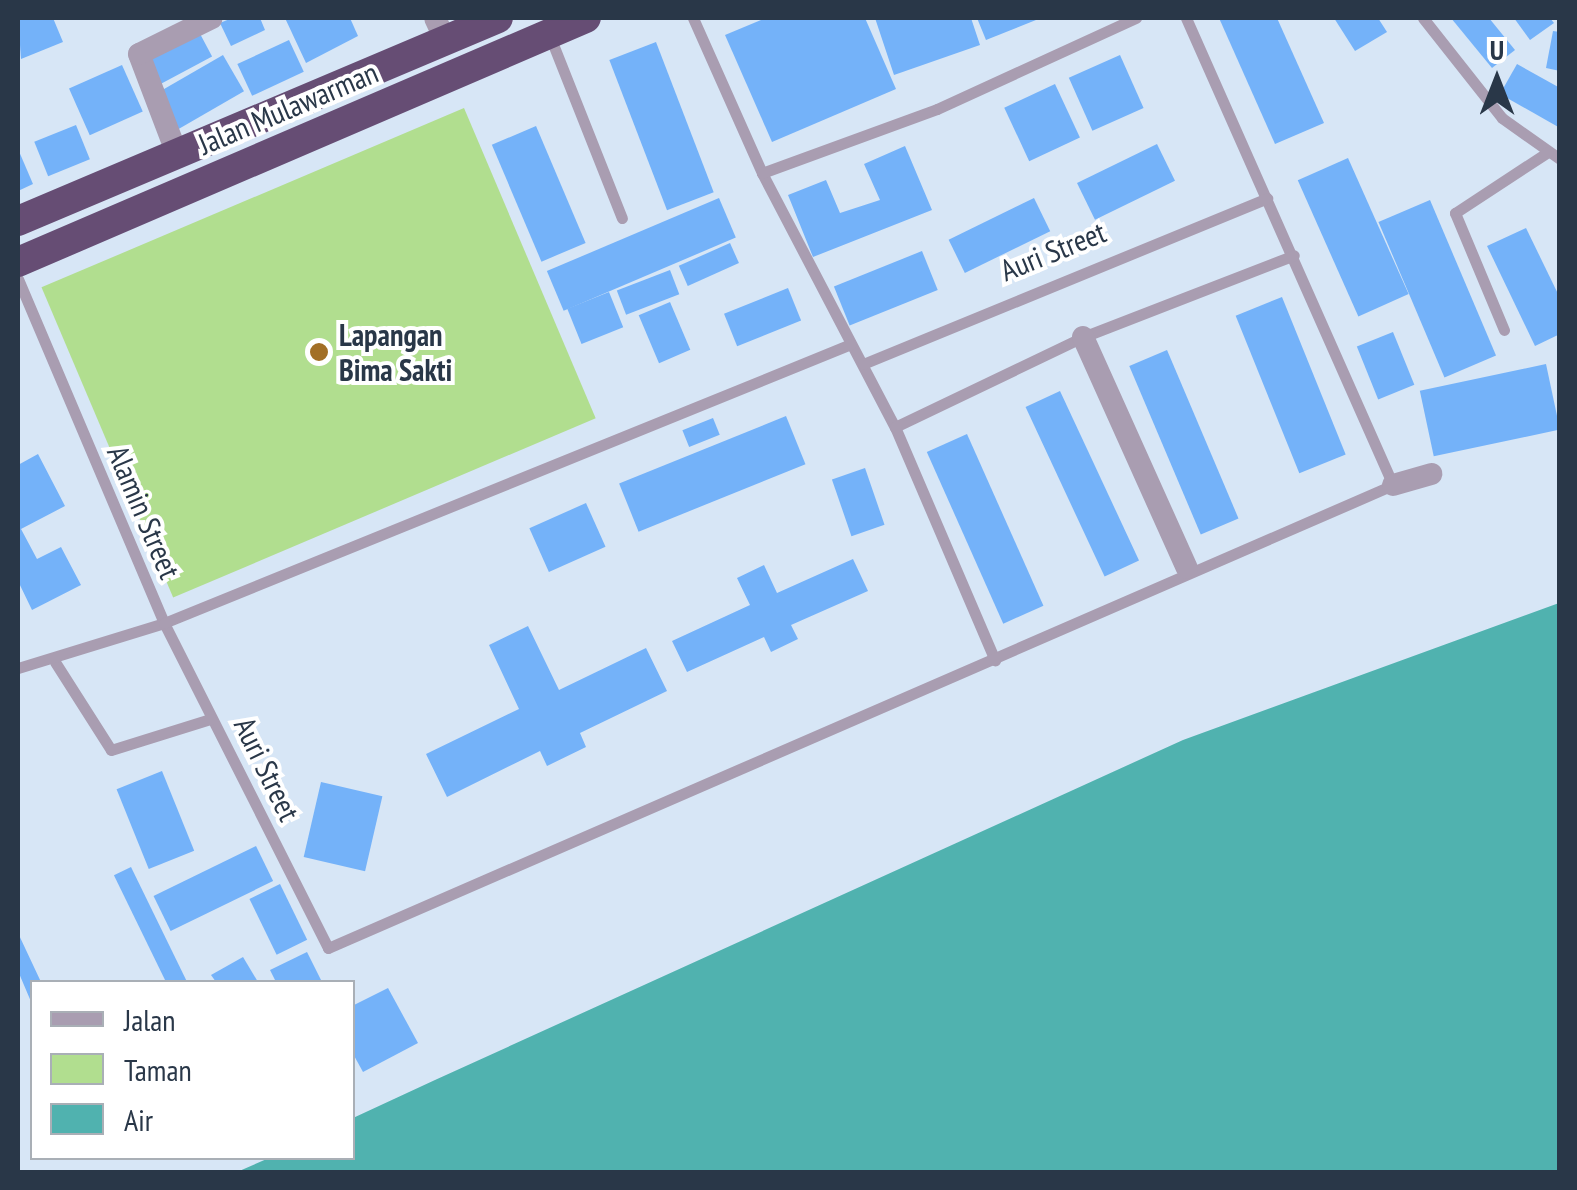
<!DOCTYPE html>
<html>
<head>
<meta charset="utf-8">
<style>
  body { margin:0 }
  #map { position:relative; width:1577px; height:1190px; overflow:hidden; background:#d7e6f6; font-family:"PT Sans Narrow",sans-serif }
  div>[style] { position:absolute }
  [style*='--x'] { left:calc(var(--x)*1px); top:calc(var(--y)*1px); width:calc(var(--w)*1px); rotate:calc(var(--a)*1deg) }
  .green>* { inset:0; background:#b1de8f; transform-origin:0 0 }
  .water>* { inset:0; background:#50b2af }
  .building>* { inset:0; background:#74b2f9; transform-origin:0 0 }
  .lane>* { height:11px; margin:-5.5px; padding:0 5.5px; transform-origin:5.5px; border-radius:5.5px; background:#a99db1 }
  .street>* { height:22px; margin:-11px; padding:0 11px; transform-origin:11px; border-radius:11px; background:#a99db1 }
  .highway>* { height:30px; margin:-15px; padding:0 15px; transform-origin:15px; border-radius:15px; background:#664d74 }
  .dots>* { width:28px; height:28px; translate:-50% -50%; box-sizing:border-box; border:5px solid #fff; border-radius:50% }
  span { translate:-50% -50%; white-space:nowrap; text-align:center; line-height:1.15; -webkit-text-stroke:8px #fff; paint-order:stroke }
  .street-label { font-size:30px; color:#293748 }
  .poi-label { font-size:30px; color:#293748; font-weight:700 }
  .left { translate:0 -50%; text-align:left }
  .frame { position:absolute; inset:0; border:20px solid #293748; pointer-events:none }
  .legend { position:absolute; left:30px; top:980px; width:325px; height:180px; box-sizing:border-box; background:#fff; border:2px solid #a9afb6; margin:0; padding:12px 18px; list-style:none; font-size:30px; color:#293748 }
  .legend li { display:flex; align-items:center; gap:20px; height:50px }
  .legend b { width:50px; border:2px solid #a9afb6 }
  .north { position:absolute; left:1447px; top:30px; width:100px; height:100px; -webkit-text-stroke:8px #fff; paint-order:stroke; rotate:0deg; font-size:28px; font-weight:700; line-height:40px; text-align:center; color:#293748 }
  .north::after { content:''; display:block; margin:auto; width:35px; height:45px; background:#293748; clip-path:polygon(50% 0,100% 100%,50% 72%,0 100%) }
</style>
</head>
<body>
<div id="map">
  <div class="green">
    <i style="left:464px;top:108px;width:337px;height:459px;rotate:67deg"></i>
  </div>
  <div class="water">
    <i style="clip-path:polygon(1559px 603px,1559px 1172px,237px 1172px,269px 1158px,352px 1158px,353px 1118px,435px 1080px,1183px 740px)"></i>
  </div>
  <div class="building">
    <i style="clip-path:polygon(18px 18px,53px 18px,63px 42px,21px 59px)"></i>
    <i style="clip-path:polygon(232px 18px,260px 18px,265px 30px,231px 46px,220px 23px)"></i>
    <i style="clip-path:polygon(285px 18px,350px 18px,358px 36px,306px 63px)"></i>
    <i style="clip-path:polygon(766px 18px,865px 18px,896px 89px,772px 142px,725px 35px)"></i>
    <i style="clip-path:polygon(875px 18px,971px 18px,980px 45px,894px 75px)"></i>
    <i style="clip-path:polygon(977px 18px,1041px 18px,986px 40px)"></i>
    <i style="clip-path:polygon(1219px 18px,1277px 18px,1324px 123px,1275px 144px)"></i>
    <i style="clip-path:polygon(1334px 18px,1378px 18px,1387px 32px,1355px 51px)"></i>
    <i style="clip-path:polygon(1451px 18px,1489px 18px,1515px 50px,1492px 68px)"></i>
    <i style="clip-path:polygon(1514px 18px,1550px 18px,1554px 23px,1530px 40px)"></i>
    <i style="left:198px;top:30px;width:30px;height:61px;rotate:62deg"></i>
    <i style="clip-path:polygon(1553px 31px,1560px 32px,1560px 71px,1546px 68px)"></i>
    <i style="left:289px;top:40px;width:35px;height:57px;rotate:65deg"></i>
    <i style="left:656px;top:42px;width:161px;height:50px;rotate:69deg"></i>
    <i style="left:223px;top:55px;width:42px;height:76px;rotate:60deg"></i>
    <i style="left:1120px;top:55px;width:58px;height:56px;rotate:66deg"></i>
    <i style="clip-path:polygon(1517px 64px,1560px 88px,1560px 128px,1500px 94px)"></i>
    <i style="left:122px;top:65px;width:51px;height:58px;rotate:66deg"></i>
    <i style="left:1055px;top:84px;width:59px;height:56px;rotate:65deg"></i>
    <i style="left:76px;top:125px;width:37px;height:45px;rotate:68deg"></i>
    <i style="left:536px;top:126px;width:127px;height:48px;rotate:67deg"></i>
    <i style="left:1157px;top:144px;width:41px;height:89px;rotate:64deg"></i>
    <i style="clip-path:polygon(905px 146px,932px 210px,813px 257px,788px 195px,826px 180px,840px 213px,880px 200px,864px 164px)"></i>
    <i style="clip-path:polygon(18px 149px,33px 184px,18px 191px)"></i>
    <i style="left:1348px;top:158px;width:149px;height:55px;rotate:66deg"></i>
    <i style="left:719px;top:198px;width:43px;height:187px;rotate:67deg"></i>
    <i style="left:1034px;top:198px;width:37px;height:95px;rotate:64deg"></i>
    <i style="left:1430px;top:200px;width:169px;height:56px;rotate:67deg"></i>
    <i style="clip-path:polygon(1526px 228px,1560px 298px,1560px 334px,1535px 346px,1487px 246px)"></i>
    <i style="left:730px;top:243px;width:22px;height:56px;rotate:66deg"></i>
    <i style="left:922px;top:251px;width:42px;height:95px;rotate:68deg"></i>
    <i style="left:670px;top:270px;width:26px;height:57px;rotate:69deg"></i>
    <i style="left:788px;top:288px;width:35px;height:69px;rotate:68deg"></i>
    <i style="left:609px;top:292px;width:38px;height:45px;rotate:68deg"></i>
    <i style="left:1282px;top:297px;width:170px;height:50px;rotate:68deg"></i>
    <i style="left:670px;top:302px;width:52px;height:34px;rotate:67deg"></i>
    <i style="left:1393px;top:332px;width:57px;height:39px;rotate:68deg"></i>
    <i style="left:1167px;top:350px;width:183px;height:41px;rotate:67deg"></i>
    <i style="left:1546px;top:364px;width:67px;height:129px;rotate:78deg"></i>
    <i style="left:1060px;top:391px;width:187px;height:38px;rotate:65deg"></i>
    <i style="left:786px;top:416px;width:52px;height:180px;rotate:68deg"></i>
    <i style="left:713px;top:418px;width:18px;height:33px;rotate:68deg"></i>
    <i style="left:967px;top:434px;width:188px;height:44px;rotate:66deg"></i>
    <i style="clip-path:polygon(38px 454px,65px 506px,21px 529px,37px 559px,61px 547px,81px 585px,32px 610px,18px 581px,18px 465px)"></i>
    <i style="left:865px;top:468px;width:60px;height:35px;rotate:71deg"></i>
    <i style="left:586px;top:503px;width:48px;height:62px;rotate:66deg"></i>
    <i style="clip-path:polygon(853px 559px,868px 591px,791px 625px,798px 639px,771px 652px,764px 637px,687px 672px,672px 641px,750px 605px,737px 578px,764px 565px,777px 593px)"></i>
    <i style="clip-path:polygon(528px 626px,559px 690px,646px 648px,667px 691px,580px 733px,586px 747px,547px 766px,540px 751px,447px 797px,426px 754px,519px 709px,489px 645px)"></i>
    <i style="left:162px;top:771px;width:86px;height:49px;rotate:68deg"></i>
    <i style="left:321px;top:782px;width:63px;height:77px;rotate:13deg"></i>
    <i style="left:256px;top:846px;width:39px;height:114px;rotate:64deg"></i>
    <i style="left:131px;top:867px;width:128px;height:19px;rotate:64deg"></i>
    <i style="left:280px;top:884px;width:62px;height:34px;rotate:64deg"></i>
    <i style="clip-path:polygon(18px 933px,41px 982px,32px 982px,32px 1004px,18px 971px)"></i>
    <i style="clip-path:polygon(307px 952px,322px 982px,276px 982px,270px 970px)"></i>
    <i style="clip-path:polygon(243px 957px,258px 982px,216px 982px,211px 975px)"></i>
    <i style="clip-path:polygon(388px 988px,418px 1043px,363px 1072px,352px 1052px,352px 1006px)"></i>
  </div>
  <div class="lane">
    <i style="--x:693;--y:18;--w:170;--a:66"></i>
    <i style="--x:762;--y:173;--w:287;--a:62.4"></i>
    <i style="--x:895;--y:427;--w:254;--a:66.8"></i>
    <i style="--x:1423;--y:18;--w:127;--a:51.7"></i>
    <i style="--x:1502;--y:118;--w:71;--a:35.3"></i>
    <i style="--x:549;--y:34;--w:198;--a:68.4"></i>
    <i style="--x:762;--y:173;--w:186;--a:-20.1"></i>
    <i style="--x:937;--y:109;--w:219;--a:-24.6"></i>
    <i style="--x:18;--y:279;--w:374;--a:67"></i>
    <i style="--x:164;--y:623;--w:364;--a:63.2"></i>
    <i style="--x:328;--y:948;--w:1161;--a:-23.5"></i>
    <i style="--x:1393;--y:485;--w:511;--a:-113.91"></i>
    <i style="--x:1504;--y:330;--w:127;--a:-112.7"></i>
    <i style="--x:1455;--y:213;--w:111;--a:-33.3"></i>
    <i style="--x:863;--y:364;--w:437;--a:-22.3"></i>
    <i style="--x:895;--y:427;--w:208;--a:-25.6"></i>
    <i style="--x:1083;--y:337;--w:226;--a:-21.2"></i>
    <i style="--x:55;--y:662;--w:104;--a:57.5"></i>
    <i style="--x:111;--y:750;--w:104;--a:-17.4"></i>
    <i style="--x:18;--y:668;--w:153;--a:-17.1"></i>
    <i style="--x:164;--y:623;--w:741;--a:-22.1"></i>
  </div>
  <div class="street">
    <i style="--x:435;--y:18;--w:26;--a:65"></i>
    <i style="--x:177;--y:154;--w:107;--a:-110.8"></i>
    <i style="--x:139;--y:54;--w:81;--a:-26.3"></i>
    <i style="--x:1083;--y:337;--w:253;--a:65.8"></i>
    <i style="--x:1393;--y:485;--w:40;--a:-16"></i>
  </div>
  <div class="highway">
    <i style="--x:18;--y:221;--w:521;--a:-22.92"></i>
    <i style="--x:18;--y:262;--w:618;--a:-23.25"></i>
  </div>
  <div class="dots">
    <i style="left:319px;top:352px;background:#a26f26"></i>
  </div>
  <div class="street-label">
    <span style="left:288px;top:108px;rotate:-23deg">Jalan Mulawarman</span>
    <span style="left:1053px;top:251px;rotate:-22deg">Auri Street</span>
    <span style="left:144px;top:512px;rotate:67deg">Alamin Street</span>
    <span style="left:267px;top:769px;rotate:64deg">Auri Street</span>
  </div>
  <div class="poi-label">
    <span class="left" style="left:339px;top:352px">Lapangan<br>Bima Sakti</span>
  </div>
  <div class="frame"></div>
  <ul class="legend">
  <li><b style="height:12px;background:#a99db1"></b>Jalan</li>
  <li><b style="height:28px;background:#b1de8f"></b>Taman</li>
  <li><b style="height:28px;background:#50b2af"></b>Air</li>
  </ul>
  <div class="north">U</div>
</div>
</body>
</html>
